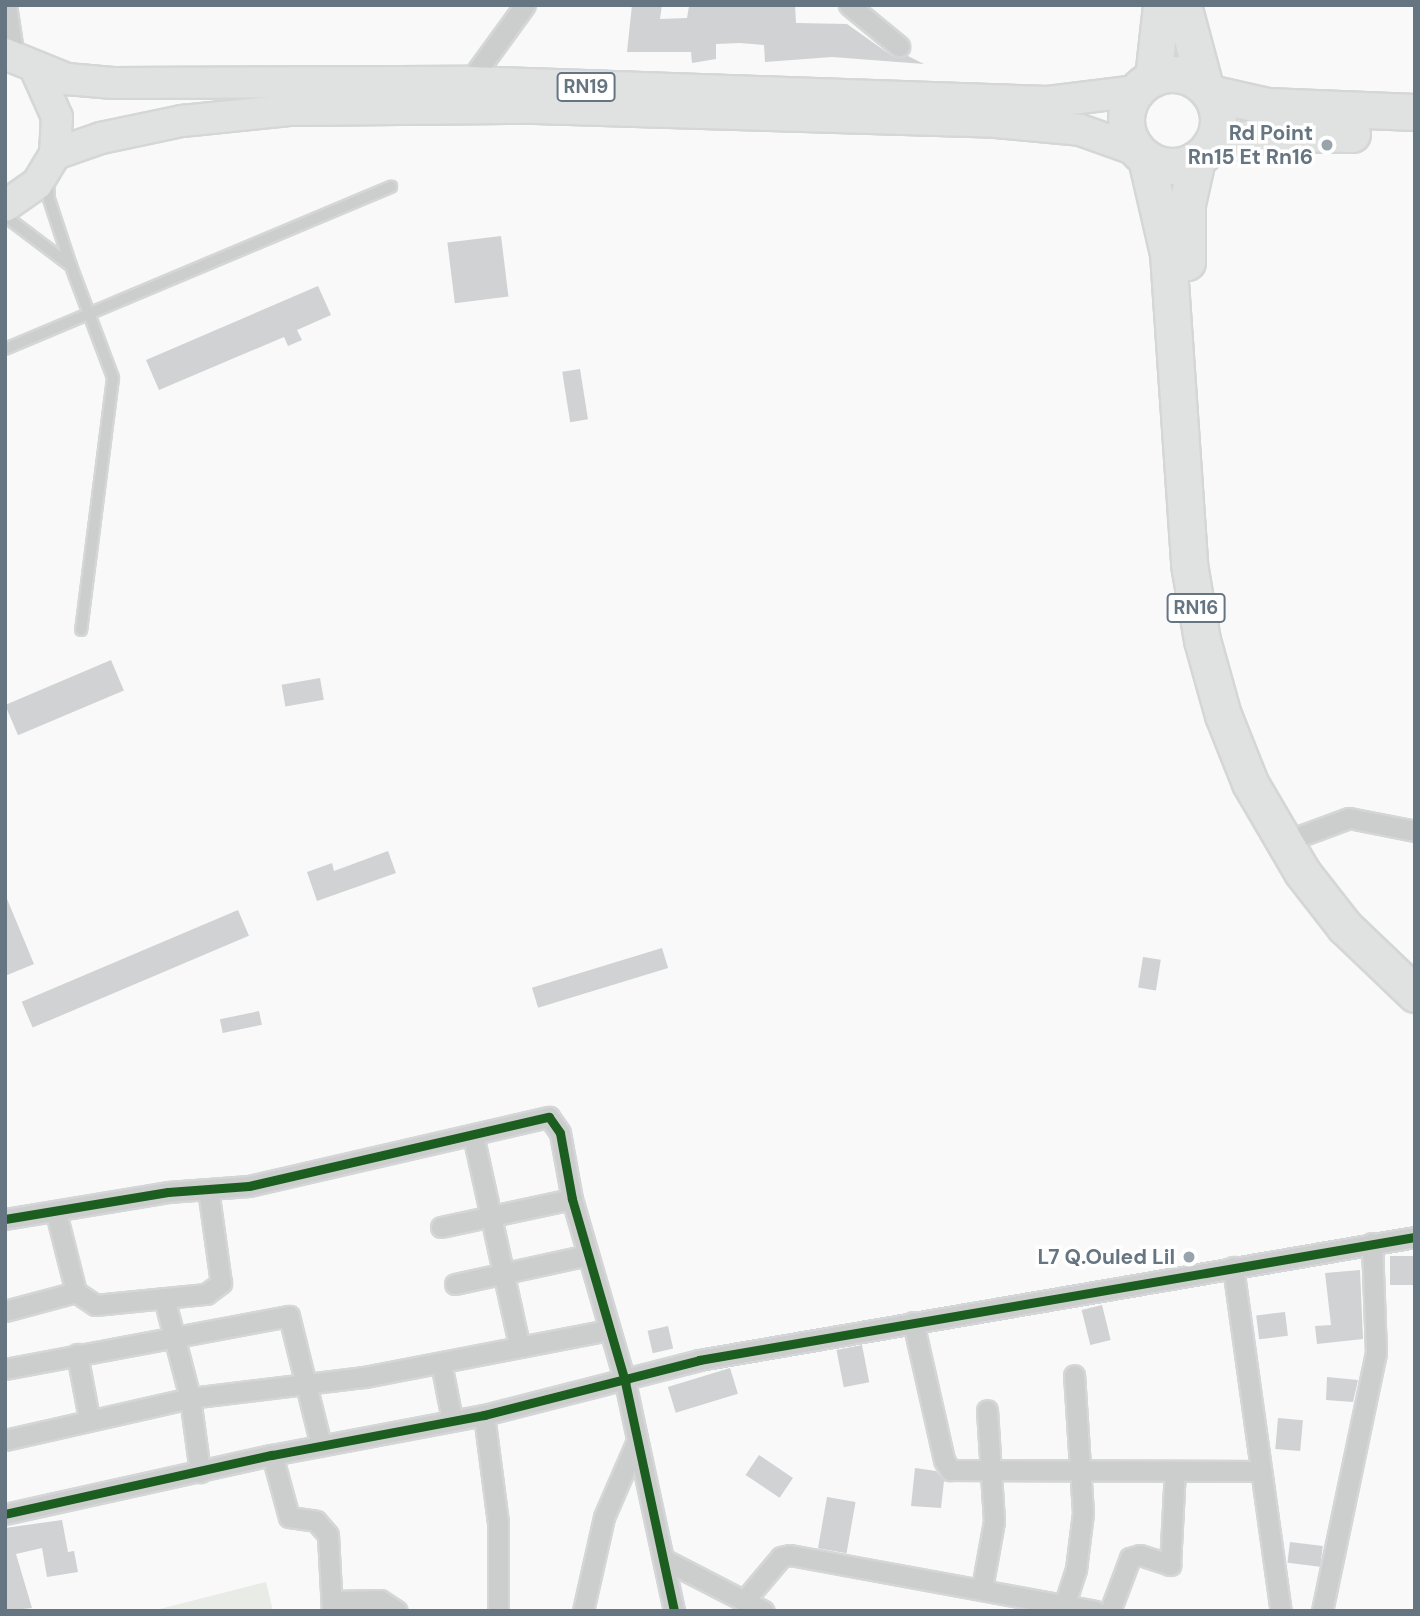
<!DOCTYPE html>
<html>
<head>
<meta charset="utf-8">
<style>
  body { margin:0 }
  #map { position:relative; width:1420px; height:1616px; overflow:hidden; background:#f9f9f9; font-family:"DM Sans",sans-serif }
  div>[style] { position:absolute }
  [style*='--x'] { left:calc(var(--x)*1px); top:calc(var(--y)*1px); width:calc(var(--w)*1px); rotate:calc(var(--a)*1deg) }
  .green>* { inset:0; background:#e8ebe6 }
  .building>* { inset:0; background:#d0d2d3; transform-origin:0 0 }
  .roads { filter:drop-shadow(2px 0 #d5d6d7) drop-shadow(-2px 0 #d5d6d7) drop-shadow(0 2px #d5d6d7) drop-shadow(0 -2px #d5d6d7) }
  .lane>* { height:10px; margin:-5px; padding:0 5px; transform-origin:5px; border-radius:5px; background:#cccece }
  .street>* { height:19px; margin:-9.5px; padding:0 9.5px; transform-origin:9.5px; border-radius:9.5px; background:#cccece }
  .primary>* { height:30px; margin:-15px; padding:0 15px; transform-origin:15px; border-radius:15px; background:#e0e1e1 }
  .highway>* { height:35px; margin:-17.5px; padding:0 17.5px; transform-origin:17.5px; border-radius:17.5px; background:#e0e1e1 }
  .highway>.ring { margin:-17.5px; padding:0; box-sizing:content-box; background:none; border:35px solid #e0e1e1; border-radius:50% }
  .cycleway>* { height:9px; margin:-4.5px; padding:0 4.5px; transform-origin:4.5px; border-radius:4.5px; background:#1b5e20 }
  .dots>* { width:19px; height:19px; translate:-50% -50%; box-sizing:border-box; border:4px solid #fff; border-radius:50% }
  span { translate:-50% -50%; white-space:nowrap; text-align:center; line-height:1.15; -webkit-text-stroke:7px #fff; paint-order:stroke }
  .shield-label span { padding:2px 5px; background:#fff; border:2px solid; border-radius:5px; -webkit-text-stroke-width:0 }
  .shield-label { font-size:19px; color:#667582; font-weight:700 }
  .poi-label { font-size:21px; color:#667582; font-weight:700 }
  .right { translate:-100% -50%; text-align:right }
  .frame { position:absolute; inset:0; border:7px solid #667582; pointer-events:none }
</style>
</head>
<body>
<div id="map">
  <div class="green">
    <i style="clip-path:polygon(266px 1582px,273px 1611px,152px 1611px)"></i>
  </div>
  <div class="building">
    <i style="clip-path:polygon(632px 5px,662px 5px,660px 19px,687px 18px,689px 6px,795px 5px,796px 23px,847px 24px,892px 56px,906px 55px,924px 64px,832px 57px,765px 62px,764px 45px,740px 43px,716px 44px,716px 59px,692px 63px,691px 52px,627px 52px)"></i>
    <i style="left:501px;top:236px;width:61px;height:54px;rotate:83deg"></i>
    <i style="clip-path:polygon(318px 286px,331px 315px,297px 330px,302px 340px,288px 346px,284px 337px,159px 390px,146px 360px)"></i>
    <i style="left:580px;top:369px;width:51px;height:18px;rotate:81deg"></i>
    <i style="left:111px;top:660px;width:33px;height:115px;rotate:67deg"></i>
    <i style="left:320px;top:678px;width:22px;height:39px;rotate:80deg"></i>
    <i style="clip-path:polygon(388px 851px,396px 873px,317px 901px,307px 872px,332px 863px,334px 871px)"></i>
    <i style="clip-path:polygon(5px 894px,34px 964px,5px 976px)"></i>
    <i style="left:238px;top:910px;width:28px;height:235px;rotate:67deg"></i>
    <i style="left:662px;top:948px;width:21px;height:136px;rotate:73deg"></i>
    <i style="left:1143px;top:957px;width:18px;height:31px;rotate:9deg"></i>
    <i style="left:259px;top:1011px;width:14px;height:40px;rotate:78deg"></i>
    <i style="left:1415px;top:1256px;width:29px;height:25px;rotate:90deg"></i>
    <i style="clip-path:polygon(1360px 1270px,1363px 1339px,1317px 1344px,1315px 1326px,1331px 1325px,1325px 1273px)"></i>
    <i style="left:1102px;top:1305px;width:36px;height:21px;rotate:76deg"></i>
    <i style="left:1285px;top:1312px;width:24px;height:29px;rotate:83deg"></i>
    <i style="left:668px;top:1326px;width:23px;height:21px;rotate:77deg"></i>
    <i style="left:862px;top:1345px;width:38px;height:26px;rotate:79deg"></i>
    <i style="left:730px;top:1368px;width:27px;height:65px;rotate:73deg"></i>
    <i style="clip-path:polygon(1327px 1377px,1358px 1380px,1353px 1402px,1326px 1400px)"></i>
    <i style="left:1278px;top:1418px;width:25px;height:31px;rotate:5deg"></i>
    <i style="left:759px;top:1455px;width:41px;height:24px;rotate:34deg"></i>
    <i style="clip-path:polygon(915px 1468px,936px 1471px,944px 1481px,941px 1508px,911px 1506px)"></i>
    <i style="left:827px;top:1497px;width:29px;height:52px;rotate:10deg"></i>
    <i style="clip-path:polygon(62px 1520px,68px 1552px,74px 1551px,78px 1572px,47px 1577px,42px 1548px,16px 1554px,32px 1608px,5px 1611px,5px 1528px)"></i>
    <i style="left:1290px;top:1542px;width:33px;height:21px;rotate:7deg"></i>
  </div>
  <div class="roads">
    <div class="lane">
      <i style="--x:48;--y:181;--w:18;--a:87"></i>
      <i style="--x:49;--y:199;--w:71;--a:71.8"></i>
      <i style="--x:71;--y:266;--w:120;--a:69.4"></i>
      <i style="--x:113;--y:378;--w:254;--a:97.2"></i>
      <i style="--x:5;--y:216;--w:83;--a:37.1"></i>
      <i style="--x:5;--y:349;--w:419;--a:-22.8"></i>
    </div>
    <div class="street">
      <i style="--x:6;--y:5;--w:53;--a:81.3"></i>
      <i style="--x:849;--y:5;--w:65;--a:39.4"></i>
      <i style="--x:469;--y:82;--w:95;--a:-54"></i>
      <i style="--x:1303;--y:835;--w:49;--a:-20.3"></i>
      <i style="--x:1349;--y:818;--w:67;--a:11.1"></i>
      <i style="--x:473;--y:1135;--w:215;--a:77.6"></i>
      <i style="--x:56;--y:1213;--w:81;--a:75.8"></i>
      <i style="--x:76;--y:1292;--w:23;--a:34"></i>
      <i style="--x:95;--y:1305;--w:112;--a:-5.7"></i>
      <i style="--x:206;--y:1294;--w:19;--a:-36"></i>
      <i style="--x:221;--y:1283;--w:95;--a:-97.9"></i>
      <i style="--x:5;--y:1219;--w:165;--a:-9.4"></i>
      <i style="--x:168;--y:1192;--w:81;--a:-4.2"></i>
      <i style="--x:249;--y:1186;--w:308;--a:-13"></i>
      <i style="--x:549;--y:1117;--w:19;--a:55"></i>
      <i style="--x:560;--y:1133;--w:67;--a:79.7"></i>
      <i style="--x:572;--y:1199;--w:191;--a:73.8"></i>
      <i style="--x:625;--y:1382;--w:234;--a:77.9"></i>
      <i style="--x:441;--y:1227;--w:134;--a:-12.1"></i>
      <i style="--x:1233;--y:1267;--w:347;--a:82.1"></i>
      <i style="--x:455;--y:1284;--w:136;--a:-12.3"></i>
      <i style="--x:164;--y:1298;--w:103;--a:75.4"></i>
      <i style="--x:190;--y:1398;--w:75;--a:82.3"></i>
      <i style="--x:5;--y:1311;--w:73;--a:-15"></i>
      <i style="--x:913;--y:1322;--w:141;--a:77.3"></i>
      <i style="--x:944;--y:1460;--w:12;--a:59"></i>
      <i style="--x:950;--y:1470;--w:308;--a:0.2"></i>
      <i style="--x:77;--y:1354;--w:65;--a:79.4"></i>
      <i style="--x:441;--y:1363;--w:57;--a:78.9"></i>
      <i style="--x:5;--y:1369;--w:289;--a:-10.6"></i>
      <i style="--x:289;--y:1316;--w:133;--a:76.1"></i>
      <i style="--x:484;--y:1415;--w:109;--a:82.6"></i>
      <i style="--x:498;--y:1523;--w:88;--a:90"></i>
      <i style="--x:5;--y:1440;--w:190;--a:-12.8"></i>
      <i style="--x:190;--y:1398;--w:175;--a:-6.9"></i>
      <i style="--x:364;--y:1377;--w:248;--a:-10.9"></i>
      <i style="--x:272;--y:1455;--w:64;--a:74.7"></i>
      <i style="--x:289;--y:1517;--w:27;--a:8"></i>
      <i style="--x:316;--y:1521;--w:18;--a:49"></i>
      <i style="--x:328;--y:1535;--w:76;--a:87"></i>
      <i style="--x:5;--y:1514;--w:273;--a:-12.5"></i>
      <i style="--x:272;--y:1455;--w:216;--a:-10.7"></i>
      <i style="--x:484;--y:1415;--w:222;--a:-14.3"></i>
      <i style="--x:699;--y:1360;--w:726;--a:-9.75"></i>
      <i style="--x:665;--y:1560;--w:111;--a:27.3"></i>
      <i style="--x:982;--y:1588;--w:68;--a:-79.8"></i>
      <i style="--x:994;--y:1521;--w:111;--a:-93.6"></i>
      <i style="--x:333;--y:1601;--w:47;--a:-1.2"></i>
      <i style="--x:380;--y:1600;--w:20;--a:33"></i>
      <i style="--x:744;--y:1601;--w:57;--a:-49.9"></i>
      <i style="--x:781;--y:1557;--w:9;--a:-13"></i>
      <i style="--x:790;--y:1555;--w:310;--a:10.4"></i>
      <i style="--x:1065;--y:1603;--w:36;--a:-72"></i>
      <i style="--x:1076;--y:1569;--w:56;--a:-82.9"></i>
      <i style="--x:1083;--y:1513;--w:138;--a:-93.7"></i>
      <i style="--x:583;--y:1611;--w:96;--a:-77.4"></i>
      <i style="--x:604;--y:1517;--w:81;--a:-66.6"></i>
      <i style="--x:1110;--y:1611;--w:57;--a:-69.3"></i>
      <i style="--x:1130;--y:1558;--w:10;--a:-17"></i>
      <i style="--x:1140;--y:1555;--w:32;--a:18"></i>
      <i style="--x:1170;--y:1565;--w:94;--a:-87"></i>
      <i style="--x:1322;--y:1611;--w:264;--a:-78.2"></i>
      <i style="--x:1376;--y:1353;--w:110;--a:-92.1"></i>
    </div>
    <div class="primary">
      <i style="--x:5;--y:54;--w:67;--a:22"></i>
      <i style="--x:67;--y:79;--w:46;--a:5"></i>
      <i style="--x:113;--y:83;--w:356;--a:-0.2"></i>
      <i style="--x:469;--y:82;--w:579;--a:1.98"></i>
      <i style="--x:1048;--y:102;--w:89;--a:-7.1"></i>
      <i style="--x:55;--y:154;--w:49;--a:-19.2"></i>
      <i style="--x:101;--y:138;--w:83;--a:-11.9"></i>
      <i style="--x:182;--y:121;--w:110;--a:-5.8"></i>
      <i style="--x:291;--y:110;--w:244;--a:-0.5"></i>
      <i style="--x:535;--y:108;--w:461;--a:1.7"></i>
      <i style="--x:996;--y:122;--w:84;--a:5.4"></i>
      <i style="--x:1080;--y:130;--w:63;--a:19.6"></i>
      <i style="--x:5;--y:206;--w:39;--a:-35"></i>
      <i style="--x:37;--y:184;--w:35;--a:-59"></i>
      <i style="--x:55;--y:154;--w:37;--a:-87"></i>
      <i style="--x:57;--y:117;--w:51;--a:-114.1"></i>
    </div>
    <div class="highway">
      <i style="--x:1183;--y:5;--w:85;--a:75"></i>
      <i class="ring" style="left:1126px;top:74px;width:57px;height:57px"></i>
      <i style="--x:1153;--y:78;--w:73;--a:-83.7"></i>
      <i style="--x:1210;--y:93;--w:58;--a:12.8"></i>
      <i style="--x:1267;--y:106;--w:148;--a:2.3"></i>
      <i style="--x:1210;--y:146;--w:66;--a:-11.3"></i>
      <i style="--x:1275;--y:133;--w:77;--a:0.7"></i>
      <i style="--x:1146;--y:158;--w:98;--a:77"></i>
      <i style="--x:1168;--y:253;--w:312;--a:86.1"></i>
      <i style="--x:1189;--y:564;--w:77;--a:80.3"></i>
      <i style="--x:1202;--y:640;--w:78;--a:74.4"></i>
      <i style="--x:1223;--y:715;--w:73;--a:68.3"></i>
      <i style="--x:1250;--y:783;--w:103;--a:59.7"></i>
      <i style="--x:1302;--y:872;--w:70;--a:52"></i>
      <i style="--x:1345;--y:927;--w:97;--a:43.7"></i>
      <i style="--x:1187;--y:262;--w:58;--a:-90"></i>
      <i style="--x:1187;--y:204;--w:46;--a:-77.5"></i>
    </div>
  </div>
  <div class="cycleway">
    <i style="--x:5;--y:1219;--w:165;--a:-9.4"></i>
    <i style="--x:168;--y:1192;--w:81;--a:-4.2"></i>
    <i style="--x:249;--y:1186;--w:308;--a:-13"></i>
    <i style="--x:549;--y:1117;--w:19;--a:55"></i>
    <i style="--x:560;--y:1133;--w:67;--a:79.7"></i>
    <i style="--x:572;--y:1199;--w:191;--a:73.8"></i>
    <i style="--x:625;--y:1382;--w:234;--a:77.9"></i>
    <i style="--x:5;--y:1514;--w:273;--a:-12.5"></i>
    <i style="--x:272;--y:1455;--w:216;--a:-10.7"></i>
    <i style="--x:484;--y:1415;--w:222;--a:-14.3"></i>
    <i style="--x:699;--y:1360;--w:726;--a:-9.75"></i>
  </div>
  <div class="dots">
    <i style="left:1327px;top:145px;background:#99a3ac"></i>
    <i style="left:1189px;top:1257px;background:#99a3ac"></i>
  </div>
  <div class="shield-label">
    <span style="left:586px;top:87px">RN19</span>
    <span style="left:1196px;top:608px">RN16</span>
  </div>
  <div class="poi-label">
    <span class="right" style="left:1313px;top:145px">Rd Point<br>Rn15 Et Rn16</span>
    <span class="right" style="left:1175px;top:1257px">L7 Q.Ouled Lil</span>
  </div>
  <div class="frame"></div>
</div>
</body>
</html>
